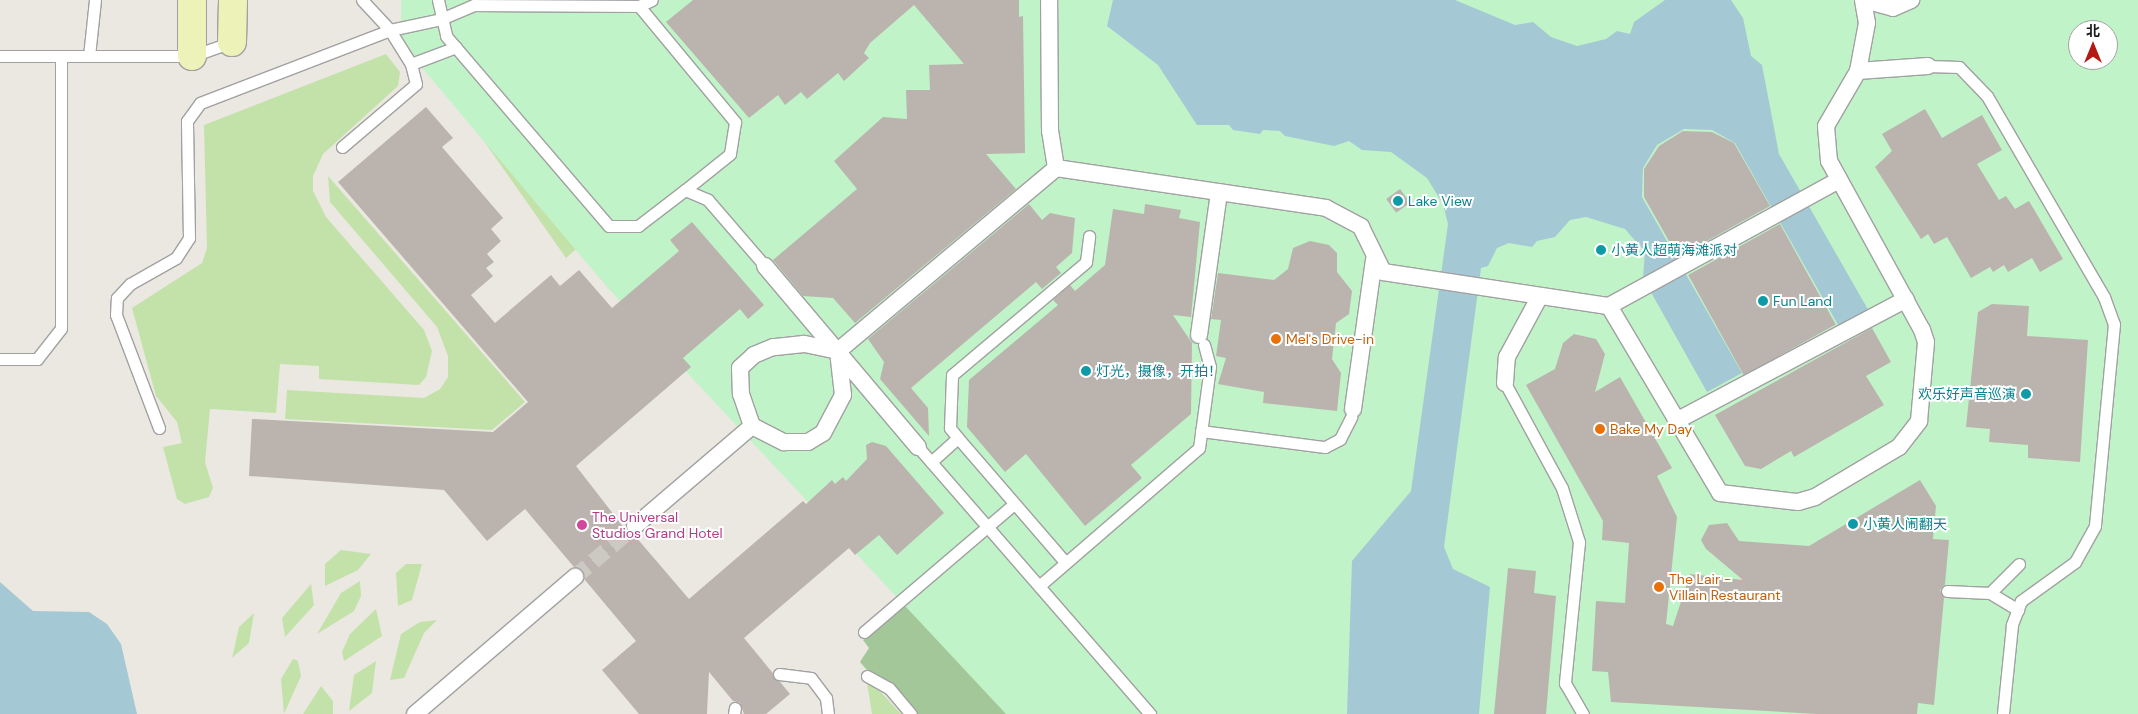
<!DOCTYPE html>
<html>
<head>
<meta charset="utf-8">
<style>
  body { margin:0 }
  #map { position:relative; width:2138px; height:714px; overflow:hidden; background:#ebe8e1; font-family:"DM Sans","Noto Sans SC",sans-serif }
  div>[style] { position:absolute }
  [style*='--x'] { left:calc(var(--x)*1px); top:calc(var(--y)*1px); width:calc(var(--w)*1px); rotate:calc(var(--a)*1deg) }
  .grass>* { inset:0; background:#c2e2aa }
  .forest>* { inset:0; background:#a4c799 }
  .park>* { inset:0; background:#c0f3c7 }
  .water>* { inset:0; background:#a5c8d5 }
  .building>* { inset:0; background:#bbb4ae; transform-origin:0 0 }
  .pedestrian-tunnel>* { height:16px; margin-top:-8px; transform-origin:0; background:repeating-linear-gradient(90deg,#ccc9c3 0 16px,transparent 0 24px) }
  .roads { filter:drop-shadow(1px 0 #a1a1a1) drop-shadow(-1px 0 #a1a1a1) drop-shadow(0 1px #a1a1a1) drop-shadow(0 -1px #a1a1a1) }
  .service>* { height:11px; margin:-5.5px; padding:0 5.5px; transform-origin:5.5px; border-radius:5.5px; background:#fff }
  .pedestrian>* { height:16px; margin:-8px; padding:0 8px; transform-origin:8px; border-radius:8px; background:#fff }
  .secondary>* { height:28px; margin:-14px; padding:0 14px; transform-origin:14px; border-radius:14px; background:#ecf2b8 }
  .dots>* { width:14px; height:14px; translate:-50% -50%; box-sizing:border-box; border:2px solid #fff; border-radius:50% }
  span { translate:-50% -50%; white-space:nowrap; text-align:center; line-height:1.15; -webkit-text-stroke:4px #fff; paint-order:stroke }
  .culture-label { font-size:14px; color:#0d838f }
  .left { translate:0 -50%; text-align:left }
  .right { translate:-100% -50%; text-align:right }
  .food-label { font-size:14px; color:#c56008 }
  .hotel-label { font-size:14px; color:#b23c85 }
  .north { position:absolute; left:2068px; top:20px; width:50px; height:50px; box-sizing:border-box; background:#fff; border:1px solid #a3a3a3; border-radius:50%; rotate:0deg; font-size:14px; font-weight:700; line-height:20px; text-align:center; color:#1a1a1a }
  .north::after { content:''; display:block; margin:auto; width:18px; height:22px; background:#b31b12; clip-path:polygon(50% 0,100% 100%,50% 72%,0 100%) }
</style>
</head>
<body>
<div id="map">
  <div class="grass">
    <i style="clip-path:polygon(386px 54px,400px 72px,398px 86px,323px 154px,313px 176px,313px 191px,326px 217px,424px 330px,432px 351px,426px 377px,419px 385px,319px 379px,319px 366px,280px 364px,276px 413px,210px 409px,205px 462px,213px 488px,209px 497px,185px 504px,177px 499px,163px 447px,182px 443px,177px 422px,156px 396px,132px 308px,202px 263px,207px 248px,204px 125px)"></i>
    <i style="clip-path:polygon(472px 124px,584px 242px,566px 258px)"></i>
    <i style="clip-path:polygon(328px 176px,525px 402px,492px 430px,285px 419px,287px 390px,424px 398px,440px 389px,448px 377px,448px 356px,437px 327px,330px 202px)"></i>
    <i style="clip-path:polygon(341px 550px,371px 554px,358px 570px,325px 586px,325px 564px)"></i>
    <i style="clip-path:polygon(406px 564px,422px 564px,412px 600px,398px 606px,396px 573px)"></i>
    <i style="clip-path:polygon(360px 581px,361px 596px,354px 611px,317px 634px,341px 593px)"></i>
    <i style="clip-path:polygon(311px 584px,314px 605px,285px 637px,282px 618px)"></i>
    <i style="clip-path:polygon(376px 609px,382px 636px,344px 661px,342px 652px,350px 634px)"></i>
    <i style="clip-path:polygon(254px 613px,249px 643px,232px 658px,239px 627px)"></i>
    <i style="clip-path:polygon(437px 620px,424px 633px,404px 678px,390px 680px,401px 634px,420px 622px)"></i>
    <i style="clip-path:polygon(293px 659px,298px 661px,301px 676px,284px 714px,281px 679px)"></i>
    <i style="clip-path:polygon(376px 661px,372px 693px,349px 711px,354px 675px)"></i>
    <i style="clip-path:polygon(867px 683px,877px 688px,901px 714px,872px 714px)"></i>
    <i style="clip-path:polygon(321px 686px,333px 701px,333px 714px,303px 714px)"></i>
  </div>
  <div class="forest">
    <i style="clip-path:polygon(943px 571px,1092px 714px,917px 714px,896px 689px,866px 669px,860px 662px,869px 648px,863px 640px)"></i>
  </div>
  <div class="park">
    <i style="clip-path:polygon(evenodd,401px 0,2138px 0,2138px 714px,1006px 714px,608px 288px,401px 43px,401px 0,2078px 30px,2108px 30px,2108px 60px,2078px 60px,2078px 30px)"></i>
  </div>
  <div class="water">
    <i style="clip-path:polygon(1113px 0,1455px 0,1515px 25px,1533px 22px,1551px 37px,1577px 46px,1606px 39px,1617px 31px,1630px 34px,1634px 22px,1665px 0,1731px 0,1743px 18px,1751px 56px,1762px 65px,1779px 154px,1870px 313px,1841px 330px,1735px 143px,1712px 130px,1684px 129px,1657px 145px,1643px 168px,1642px 197px,1742px 373px,1707px 392px,1643px 278px,1645px 252px,1625px 229px,1586px 217px,1570px 220px,1555px 237px,1537px 241px,1532px 247px,1509px 243px,1497px 248px,1488px 266px,1481px 268px,1444px 547px,1453px 569px,1490px 587px,1479px 714px,1347px 714px,1352px 561px,1411px 491px,1448px 224px,1443px 204px,1427px 178px,1391px 152px,1362px 150px,1349px 141px,1334px 146px,1285px 136px,1280px 131px,1263px 130px,1260px 134px,1233px 130px,1229px 125px,1197px 125px,1158px 65px,1107px 26px)"></i>
    <i style="clip-path:polygon(0 582px,33px 611px,89px 612px,107px 624px,121px 644px,137px 714px,0 714px)"></i>
  </div>
  <div class="building">
    <i style="clip-path:polygon(693px 0,1019px 0,1019px 17px,1023px 16px,1025px 153px,986px 154px,1016px 189px,855px 323px,833px 298px,803px 296px,773px 260px,857px 189px,834px 161px,883px 117px,907px 119px,906px 90px,930px 90px,929px 65px,964px 64px,914px 5px,870px 43px,864px 53px,869px 58px,844px 81px,838px 73px,807px 99px,801px 92px,785px 105px,778px 95px,749px 118px,666px 22px)"></i>
    <i style="clip-path:polygon(426px 107px,453px 138px,442px 147px,503px 218px,491px 229px,501px 241px,487px 254px,494px 262px,486px 268px,493px 276px,471px 295px,495px 323px,551px 275px,560px 286px,579px 270px,612px 308px,679px 251px,670px 240px,692px 222px,764px 305px,748px 319px,740px 309px,683px 358px,691px 367px,576px 466px,628px 533px,635px 536px,689px 599px,803px 501px,806px 504px,832px 480px,835px 484px,843px 477px,846px 481px,867px 459px,866px 445px,872px 442px,886px 446px,944px 513px,897px 555px,879px 535px,855px 555px,849px 548px,744px 638px,790px 694px,766px 714px,744px 714px,740px 703px,733px 701px,709px 672px,707px 714px,639px 714px,602px 670px,636px 641px,585px 580px,583px 571px,574px 567px,525px 509px,487px 541px,444px 490px,249px 476px,252px 419px,493px 432px,528px 402px,338px 182px)"></i>
    <i style="clip-path:polygon(1925px 109px,1942px 138px,1982px 115px,2002px 150px,1977px 164px,1999px 200px,2006px 196px,2015px 209px,2029px 201px,2063px 259px,2040px 272px,2032px 258px,2008px 272px,2004px 265px,1993px 272px,1990px 267px,1971px 278px,1947px 237px,1934px 244px,1928px 234px,1921px 239px,1875px 167px,1892px 151px,1882px 134px)"></i>
    <i style="clip-path:polygon(1683px 131px,1712px 132px,1734px 143px,1770px 206px,1678px 257px,1644px 197px,1644px 169px,1659px 146px)"></i>
    <i style="left:1400px;top:189px;width:17px;height:17px;rotate:54deg"></i>
    <i style="clip-path:polygon(1029px 204px,1042px 220px,1050px 213px,1075px 218px,1072px 253px,1056px 267px,1061px 273px,1042px 289px,1036px 282px,911px 388px,928px 408px,929px 436px,880px 379px,884px 362px,868px 339px)"></i>
    <i style="clip-path:polygon(1145px 204px,1181px 210px,1179px 218px,1200px 222px,1191px 317px,1173px 315px,1192px 343px,1191px 414px,1131px 465px,1142px 478px,1085px 526px,1026px 454px,1005px 472px,967px 427px,969px 380px,1058px 305px,1053px 300px,1070px 285px,1075px 291px,1105px 265px,1113px 209px,1144px 214px)"></i>
    <i style="left:1780px;top:224px;width:115px;height:105px;rotate:61deg"></i>
    <i style="clip-path:polygon(1310px 241px,1329px 245px,1337px 253px,1337px 272px,1352px 291px,1349px 314px,1336px 323px,1332px 359px,1341px 373px,1337px 411px,1263px 403px,1264px 392px,1218px 384px,1226px 358px,1216px 356px,1221px 320px,1211px 319px,1218px 273px,1274px 280px,1288px 269px,1293px 248px)"></i>
    <i style="clip-path:polygon(1992px 304px,2029px 306px,2027px 336px,2088px 340px,2080px 462px,2028px 458px,2028px 445px,1989px 442px,1990px 429px,1966px 427px,1978px 312px)"></i>
    <i style="clip-path:polygon(1872px 328px,1891px 362px,1866px 376px,1884px 405px,1794px 457px,1791px 451px,1761px 469px,1745px 466px,1715px 415px)"></i>
    <i style="clip-path:polygon(1574px 334px,1596px 339px,1605px 354px,1595px 392px,1620px 377px,1672px 468px,1657px 476px,1677px 517px,1666px 624px,1673px 626px,1690px 574px,1743px 580px,1706px 549px,1701px 540px,1709px 525px,1727px 523px,1739px 541px,1809px 546px,1920px 480px,1936px 506px,1933px 539px,1949px 540px,1945px 584px,1940px 590px,1944px 598px,1934px 705px,1918px 703px,1917px 714px,1817px 714px,1611px 702px,1608px 672px,1592px 671px,1596px 601px,1625px 603px,1629px 543px,1602px 540px,1603px 521px,1526px 385px,1555px 369px,1563px 343px)"></i>
    <i style="clip-path:polygon(1508px 568px,1536px 571px,1534px 593px,1556px 596px,1546px 714px,1494px 714px)"></i>
  </div>
  <div class="pedestrian-tunnel">
    <i style="--x:575;--y:577;--w:79;--a:-40.4"></i>
  </div>
  <div class="roads">
    <div class="service">
      <i style="--x:438;--y:0;--w:37;--a:77"></i>
      <i style="--x:446;--y:36;--w:250;--a:49.4"></i>
      <i style="--x:609;--y:226;--w:29;--a:0"></i>
      <i style="--x:638;--y:226;--w:59;--a:-37.5"></i>
      <i style="--x:685;--y:190;--w:25;--a:23"></i>
      <i style="--x:708;--y:200;--w:87;--a:49.2"></i>
      <i style="--x:639;--y:6;--w:14;--a:-25"></i>
      <i style="--x:0;--y:56;--w:192;--a:0"></i>
      <i style="--x:192;--y:56;--w:42;--a:-19.3"></i>
      <i style="--x:89;--y:56;--w:56;--a:-83.9"></i>
      <i style="--x:411;--y:64;--w:48;--a:-20.7"></i>
      <i style="--x:1928;--y:66;--w:31;--a:2"></i>
      <i style="--x:1959;--y:67;--w:40;--a:46"></i>
      <i style="--x:1987;--y:96;--w:233;--a:59.8"></i>
      <i style="--x:2104;--y:297;--w:29;--a:70"></i>
      <i style="--x:2114;--y:324;--w:203;--a:95.4"></i>
      <i style="--x:2095;--y:526;--w:41;--a:119.1"></i>
      <i style="--x:2075;--y:562;--w:67;--a:144.2"></i>
      <i style="--x:2021;--y:601;--w:26;--a:111"></i>
      <i style="--x:2012;--y:625;--w:89;--a:95.8"></i>
      <i style="--x:342;--y:147;--w:97;--a:-40.4"></i>
      <i style="--x:416;--y:84;--w:21;--a:-104"></i>
      <i style="--x:411;--y:64;--w:40;--a:-122"></i>
      <i style="--x:390;--y:30;--w:41;--a:-133"></i>
      <i style="--x:0;--y:359;--w:37;--a:0"></i>
      <i style="--x:37;--y:359;--w:39;--a:-52"></i>
      <i style="--x:61;--y:328;--w:272;--a:-90"></i>
      <i style="--x:1505;--y:383;--w:119;--a:61.5"></i>
      <i style="--x:1562;--y:488;--w:57;--a:72.5"></i>
      <i style="--x:1579;--y:542;--w:142;--a:95.7"></i>
      <i style="--x:1565;--y:683;--w:36;--a:60"></i>
      <i style="--x:159;--y:428;--w:121;--a:-110.8"></i>
      <i style="--x:116;--y:315;--w:17;--a:-87"></i>
      <i style="--x:117;--y:298;--w:19;--a:-47"></i>
      <i style="--x:130;--y:284;--w:53;--a:-29.5"></i>
      <i style="--x:176;--y:258;--w:24;--a:-57"></i>
      <i style="--x:189;--y:238;--w:117;--a:-91"></i>
      <i style="--x:187;--y:121;--w:22;--a:-54"></i>
      <i style="--x:200;--y:103;--w:204;--a:-21"></i>
      <i style="--x:390;--y:30;--w:52;--a:-12.2"></i>
      <i style="--x:441;--y:19;--w:36;--a:-23"></i>
      <i style="--x:474;--y:5;--w:165;--a:0.3"></i>
      <i style="--x:639;--y:6;--w:151;--a:50.4"></i>
      <i style="--x:735;--y:122;--w:32;--a:99"></i>
      <i style="--x:730;--y:154;--w:58;--a:141.3"></i>
      <i style="--x:1201;--y:431;--w:125;--a:7.4"></i>
      <i style="--x:1325;--y:447;--w:17;--a:-28"></i>
      <i style="--x:1340;--y:439;--w:25;--a:-63"></i>
      <i style="--x:958;--y:438;--w:13;--a:-129"></i>
      <i style="--x:950;--y:428;--w:53;--a:-87.8"></i>
      <i style="--x:952;--y:375;--w:175;--a:-40.1"></i>
      <i style="--x:1086;--y:262;--w:26;--a:-83"></i>
      <i style="--x:918;--y:447;--w:354;--a:49"></i>
      <i style="--x:931;--y:462;--w:36;--a:-42"></i>
      <i style="--x:958;--y:438;--w:164;--a:49.2"></i>
      <i style="--x:1039;--y:586;--w:211;--a:-40.8"></i>
      <i style="--x:1199;--y:448;--w:82;--a:-82.3"></i>
      <i style="--x:1210;--y:367;--w:23;--a:-105"></i>
      <i style="--x:1947;--y:591;--w:43;--a:2.7"></i>
      <i style="--x:1990;--y:593;--w:33;--a:31"></i>
      <i style="--x:1990;--y:593;--w:41;--a:-45"></i>
      <i style="--x:864;--y:632;--w:197;--a:-40.5"></i>
      <i style="--x:779;--y:674;--w:32;--a:7"></i>
      <i style="--x:811;--y:678;--w:25;--a:53"></i>
      <i style="--x:826;--y:698;--w:16;--a:83"></i>
      <i style="--x:867;--y:676;--w:25;--a:29"></i>
      <i style="--x:889;--y:688;--w:34;--a:50"></i>
      <i style="--x:734;--y:714;--w:6;--a:-81"></i>
    </div>
    <div class="pedestrian">
      <i style="--x:1864;--y:0;--w:30;--a:15"></i>
      <i style="--x:1893;--y:8;--w:20;--a:-24"></i>
      <i style="--x:1858;--y:71;--w:70;--a:-4.1"></i>
      <i style="--x:1056;--y:168;--w:273;--a:8.4"></i>
      <i style="--x:1326;--y:208;--w:40;--a:28"></i>
      <i style="--x:1361;--y:227;--w:50;--a:63.9"></i>
      <i style="--x:1383;--y:272;--w:229;--a:8.6"></i>
      <i style="--x:1609;--y:306;--w:217;--a:59.3"></i>
      <i style="--x:1720;--y:493;--w:79;--a:6.6"></i>
      <i style="--x:1798;--y:502;--w:18;--a:-16"></i>
      <i style="--x:1815;--y:497;--w:98;--a:-30.8"></i>
      <i style="--x:1899;--y:447;--w:33;--a:-52"></i>
      <i style="--x:1919;--y:421;--w:79;--a:-84.9"></i>
      <i style="--x:1926;--y:342;--w:13;--a:-108"></i>
      <i style="--x:1922;--y:330;--w:193;--a:-118.8"></i>
      <i style="--x:1829;--y:161;--w:35;--a:-95"></i>
      <i style="--x:1826;--y:126;--w:64;--a:-59.8"></i>
      <i style="--x:1858;--y:71;--w:49;--a:-79.4"></i>
      <i style="--x:1867;--y:23;--w:23;--a:-100"></i>
      <i style="--x:765;--y:266;--w:237;--a:49.8"></i>
      <i style="--x:1609;--y:306;--w:262;--a:-28.7"></i>
      <i style="--x:1199;--y:335;--w:144;--a:-82"></i>
      <i style="--x:838;--y:351;--w:285;--a:-40"></i>
      <i style="--x:1056;--y:168;--w:37;--a:-99"></i>
      <i style="--x:1050;--y:131;--w:131;--a:-90.4"></i>
      <i style="--x:1505;--y:383;--w:26;--a:-86"></i>
      <i style="--x:1507;--y:357;--w:69;--a:-61.6"></i>
      <i style="--x:1353;--y:409;--w:150;--a:-82"></i>
      <i style="--x:1676;--y:421;--w:260;--a:-27.9"></i>
      <i style="--x:635;--y:526;--w:154;--a:-40.5"></i>
      <i style="--x:752;--y:426;--w:36;--a:27"></i>
      <i style="--x:784;--y:442;--w:24;--a:0"></i>
      <i style="--x:808;--y:442;--w:17;--a:-31"></i>
      <i style="--x:823;--y:433;--w:43;--a:-62.2"></i>
      <i style="--x:843;--y:395;--w:44;--a:-96.5"></i>
      <i style="--x:838;--y:351;--w:35;--a:-168"></i>
      <i style="--x:804;--y:344;--w:31;--a:174"></i>
      <i style="--x:773;--y:347;--w:21;--a:157"></i>
      <i style="--x:754;--y:355;--w:19;--a:137"></i>
      <i style="--x:740;--y:368;--w:26;--a:88"></i>
      <i style="--x:741;--y:394;--w:34;--a:71"></i>
      <i style="--x:415;--y:714;--w:211;--a:-40.6"></i>
    </div>
    <div class="secondary">
      <i style="--x:192;--y:0;--w:56;--a:90"></i>
      <i style="--x:232;--y:42;--w:42;--a:-88.6"></i>
    </div>
  </div>
  <div class="dots">
    <i style="left:1398px;top:201px;background:#0f9aa8"></i>
    <i style="left:1601px;top:250px;background:#0f9aa8"></i>
    <i style="left:1763px;top:301px;background:#0f9aa8"></i>
    <i style="left:1276px;top:339px;background:#e8710a"></i>
    <i style="left:1086px;top:371px;background:#0f9aa8"></i>
    <i style="left:2026px;top:394px;background:#0f9aa8"></i>
    <i style="left:1600px;top:429px;background:#e8710a"></i>
    <i style="left:1853px;top:524px;background:#0f9aa8"></i>
    <i style="left:582px;top:525px;background:#d1479c"></i>
    <i style="left:1659px;top:587px;background:#e8710a"></i>
  </div>
  <div class="culture-label">
    <span class="left" style="left:1408px;top:201px">Lake View</span>
    <span class="left" style="left:1611px;top:250px">小黄人超萌海滩派对</span>
    <span class="left" style="left:1773px;top:301px">Fun Land</span>
    <span class="left" style="left:1096px;top:371px">灯光，摄像，开拍！</span>
    <span class="right" style="left:2016px;top:394px">欢乐好声音巡演</span>
    <span class="left" style="left:1863px;top:524px">小黄人闹翻天</span>
  </div>
  <div class="food-label">
    <span class="left" style="left:1286px;top:339px">Mel's Drive-in</span>
    <span class="left" style="left:1610px;top:429px">Bake My Day</span>
    <span class="left" style="left:1669px;top:587px">The Lair -<br>Villain Restaurant</span>
  </div>
  <div class="hotel-label">
    <span class="left" style="left:592px;top:525px">The Universal<br>Studios Grand Hotel</span>
  </div>
  <div class="north">北</div>
</div>
</body>
</html>
